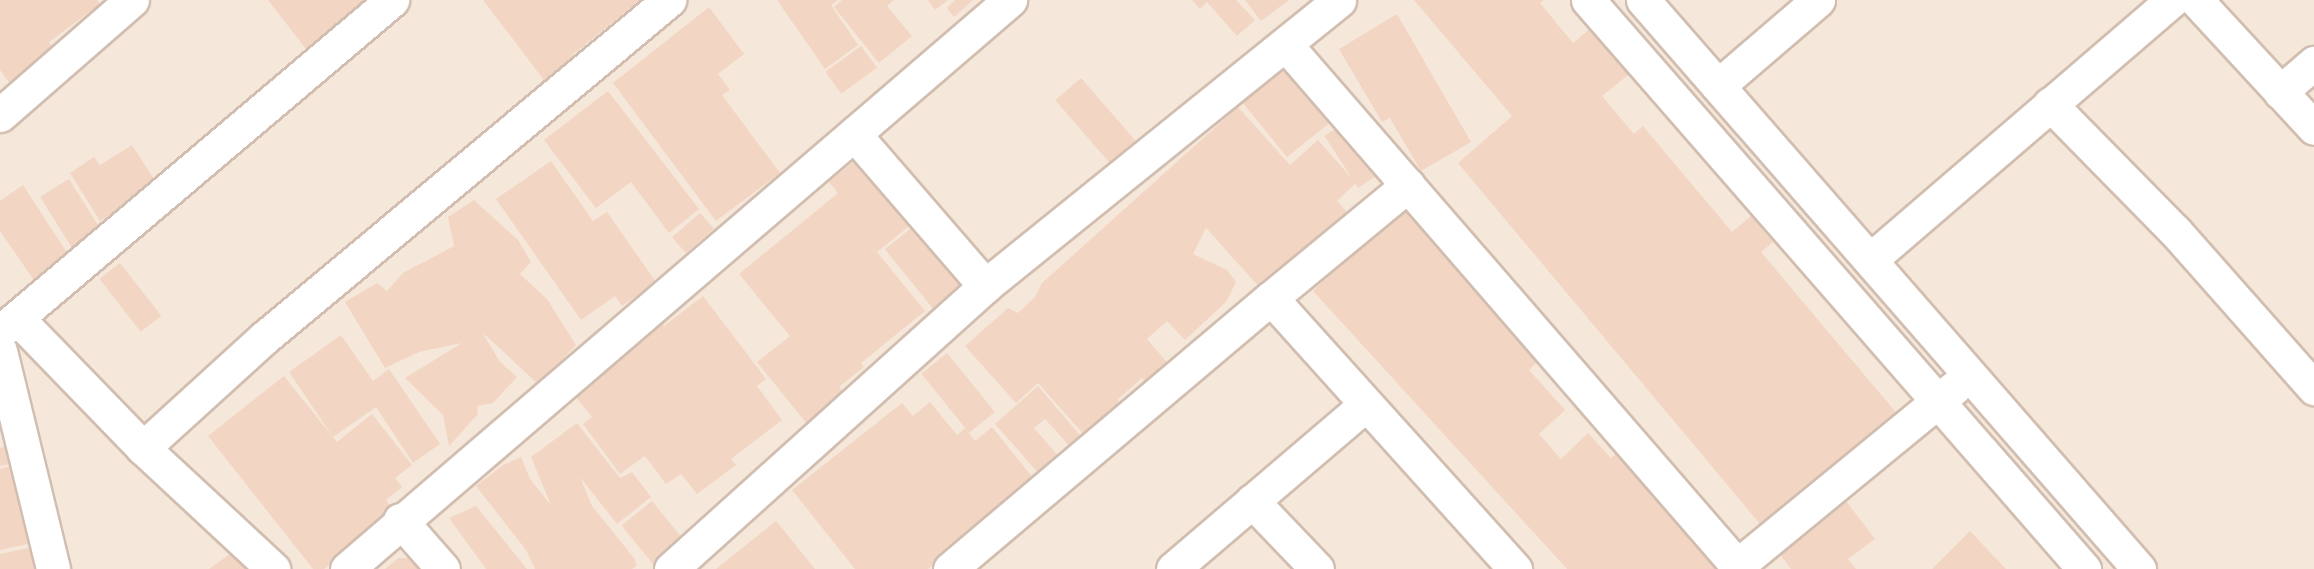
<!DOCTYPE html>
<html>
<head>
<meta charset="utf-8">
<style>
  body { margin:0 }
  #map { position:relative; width:2314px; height:569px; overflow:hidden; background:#fdf6ec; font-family:"Public Sans",sans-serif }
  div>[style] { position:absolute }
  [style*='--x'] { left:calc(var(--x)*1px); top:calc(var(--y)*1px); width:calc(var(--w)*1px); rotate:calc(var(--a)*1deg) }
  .residential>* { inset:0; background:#f5e8da; transform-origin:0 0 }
  .building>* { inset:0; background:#f3d5c3; transform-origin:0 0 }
  .roads { filter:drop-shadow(2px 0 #d1beb0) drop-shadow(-2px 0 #d1beb0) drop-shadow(0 2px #d1beb0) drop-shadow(0 -2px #d1beb0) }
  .minor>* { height:33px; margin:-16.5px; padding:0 16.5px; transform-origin:16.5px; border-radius:16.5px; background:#fff }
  span { translate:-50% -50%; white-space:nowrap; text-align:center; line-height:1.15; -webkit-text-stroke:6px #fffaf3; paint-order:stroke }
</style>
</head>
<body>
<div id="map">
  <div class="residential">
    <i style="left:0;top:0;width:2314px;height:569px"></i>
  </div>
  <div class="building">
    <i style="clip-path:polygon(0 0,97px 0,100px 4px,49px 42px,56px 51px,11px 85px,0 70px)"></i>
    <i style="clip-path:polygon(268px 0,369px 0,306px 49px)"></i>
    <i style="clip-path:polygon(483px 0,640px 0,571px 56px,579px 66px,550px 88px)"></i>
    <i style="clip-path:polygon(777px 0,838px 0,831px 5px,858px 45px,825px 69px)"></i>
    <i style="clip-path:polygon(842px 0,894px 0,887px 6px,912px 36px,879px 63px,834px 7px)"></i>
    <i style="clip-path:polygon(928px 0,948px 0,935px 10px)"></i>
    <i style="clip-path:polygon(955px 0,973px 0,954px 17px,947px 8px)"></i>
    <i style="clip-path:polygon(1192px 0,1236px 0,1255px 20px,1237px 36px,1207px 2px,1200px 9px)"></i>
    <i style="clip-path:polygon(1245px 0,1289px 0,1261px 21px)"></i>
    <i style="clip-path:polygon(1414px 0,1544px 0,1540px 3px,1573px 43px,1594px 25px,1633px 71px,1602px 96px,1634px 134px,1643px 126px,1732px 232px,1751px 216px,1773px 242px,1761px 252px,1899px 416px,1765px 530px,1458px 163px,1512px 116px)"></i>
    <i style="clip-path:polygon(709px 7px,744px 54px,718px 74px,730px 90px,722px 95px,780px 173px,716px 221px,613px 83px)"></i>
    <i style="clip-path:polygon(1397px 14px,1471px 142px,1421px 171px,1390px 118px,1382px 122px,1339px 49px)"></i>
    <i style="left:861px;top:46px;width:27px;height:44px;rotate:54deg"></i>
    <i style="left:1288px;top:60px;width:75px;height:62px;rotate:51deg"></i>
    <i style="left:1081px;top:78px;width:84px;height:34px;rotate:49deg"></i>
    <i style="clip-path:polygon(608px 91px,699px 209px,669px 233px,631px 182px,596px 208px,544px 140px)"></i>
    <i style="clip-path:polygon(1238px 107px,1290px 165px,1318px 140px,1356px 183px,1337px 201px,1347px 212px,1261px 289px,1206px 228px,1193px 254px,1227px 270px,1236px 282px,1226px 302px,1185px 340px,1167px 321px,1147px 339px,1172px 368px,1150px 388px,1142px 378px,1117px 400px,1122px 405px,1086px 437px,1038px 383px,1016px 403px,965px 346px,1008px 308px,1018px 313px,1035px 297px,1042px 283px)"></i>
    <i style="left:1347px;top:121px;width:62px;height:27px;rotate:57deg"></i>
    <i style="clip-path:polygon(132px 145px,157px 184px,100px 221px,70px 173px,94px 157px,100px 165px)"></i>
    <i style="clip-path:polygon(864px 153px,917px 220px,877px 252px,925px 311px,861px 363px,864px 367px,839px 387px,848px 399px,811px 429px,757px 362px,790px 336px,739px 274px,838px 193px,829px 182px)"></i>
    <i style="clip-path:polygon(551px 161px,593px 221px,607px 212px,656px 282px,622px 306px,615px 296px,581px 320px,496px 199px)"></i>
    <i style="left:69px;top:179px;width:70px;height:34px;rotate:58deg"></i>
    <i style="clip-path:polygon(23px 185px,73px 262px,40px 289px,0 231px,0 201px)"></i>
    <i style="clip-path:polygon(1406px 199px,1542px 357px,1529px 370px,1565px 410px,1539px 434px,1561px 459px,1588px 433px,1611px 458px,1620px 450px,1729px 569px,1567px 569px,1313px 291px)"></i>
    <i style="clip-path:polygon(474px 200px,518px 240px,531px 262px,520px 274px,547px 299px,576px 345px,539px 385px,482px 332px,500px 362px,517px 377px,493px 403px,477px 406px,478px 414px,449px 446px,443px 415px,405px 378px,462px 343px,419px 352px,385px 368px,345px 302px,377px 283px,387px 291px,403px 273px,454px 246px,448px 217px)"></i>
    <i style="left:700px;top:213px;width:21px;height:37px;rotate:49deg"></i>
    <i style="left:920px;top:221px;width:85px;height:45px;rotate:51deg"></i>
    <i style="left:120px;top:263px;width:67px;height:26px;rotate:52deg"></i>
    <i style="clip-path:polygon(703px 296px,766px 379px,757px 386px,782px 420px,731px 459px,736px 465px,697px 494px,681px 474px,666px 484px,645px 456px,620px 474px,583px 424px,592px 417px,571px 391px,661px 322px,664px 326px)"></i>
    <i style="clip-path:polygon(341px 335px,373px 381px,389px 369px,440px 444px,413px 463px,376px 407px,333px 437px,289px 372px)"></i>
    <i style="left:947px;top:353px;width:76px;height:33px;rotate:51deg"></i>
    <i style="clip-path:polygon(284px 376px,337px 442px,372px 414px,412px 465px,395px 478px,402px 487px,386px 500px,393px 509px,324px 569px,313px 569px,208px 436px)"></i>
    <i style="clip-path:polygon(1038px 386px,1084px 440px,1073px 450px,1045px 419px,1034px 428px,1060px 458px,1040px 475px,995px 424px)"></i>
    <i style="clip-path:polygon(930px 402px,957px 435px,965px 428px,975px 441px,992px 427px,1038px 484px,928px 569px,855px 569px,792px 490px,902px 403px,913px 416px)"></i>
    <i style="clip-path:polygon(577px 423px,620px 478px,632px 472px,651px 497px,617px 524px,580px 477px,592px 506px,634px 558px,637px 565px,632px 569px,535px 569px,526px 550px,476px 486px,503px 465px,521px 457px,530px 479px,551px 505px,531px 457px)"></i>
    <i style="clip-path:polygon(13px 445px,16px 463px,0 466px,0 448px)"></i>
    <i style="clip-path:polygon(13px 465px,32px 543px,0 550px,0 469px)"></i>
    <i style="left:652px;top:501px;width:54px;height:39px;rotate:51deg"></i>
    <i style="clip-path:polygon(1846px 501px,1875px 539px,1848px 559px,1856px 569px,1791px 569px,1779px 553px)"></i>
    <i style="clip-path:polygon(476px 506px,527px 569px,486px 569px,449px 518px)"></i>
    <i style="clip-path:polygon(776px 521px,815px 569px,716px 569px)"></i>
    <i style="clip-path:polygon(1970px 531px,2006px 569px,1932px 569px)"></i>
    <i style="clip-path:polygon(38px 546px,43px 569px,0 569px,0 554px)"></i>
    <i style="clip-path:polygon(237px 549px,251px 569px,209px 569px)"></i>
    <i style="clip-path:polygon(398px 558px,423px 558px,428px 569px,385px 569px)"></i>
  </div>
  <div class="roads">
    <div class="minor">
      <i style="--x:1588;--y:0;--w:755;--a:48.92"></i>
      <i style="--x:1643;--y:0;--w:755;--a:48.92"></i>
      <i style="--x:2196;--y:0;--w:174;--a:47.3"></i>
      <i style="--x:1286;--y:45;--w:693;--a:49.09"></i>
      <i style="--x:1718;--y:86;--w:132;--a:-40.7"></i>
      <i style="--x:2280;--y:92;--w:45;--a:-40.5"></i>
      <i style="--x:2050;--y:104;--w:178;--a:45.5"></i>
      <i style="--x:2175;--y:231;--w:210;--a:48.5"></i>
      <i style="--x:0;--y:115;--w:175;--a:-41.1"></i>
      <i style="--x:854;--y:134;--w:201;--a:49.2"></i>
      <i style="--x:1408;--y:185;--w:178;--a:140.5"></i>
      <i style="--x:1271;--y:298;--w:365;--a:48"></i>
      <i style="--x:1870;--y:260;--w:399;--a:-40.7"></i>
      <i style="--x:17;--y:318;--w:181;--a:45.9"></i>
      <i style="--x:143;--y:448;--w:178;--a:42.9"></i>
      <i style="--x:0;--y:332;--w:514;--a:-40.26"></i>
      <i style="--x:0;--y:351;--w:224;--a:76.3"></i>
      <i style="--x:143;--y:448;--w:164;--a:-42.3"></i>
      <i style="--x:264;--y:338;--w:528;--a:-39.85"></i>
      <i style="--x:1252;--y:501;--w:94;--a:46.3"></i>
      <i style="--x:400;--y:520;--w:65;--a:48.7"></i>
      <i style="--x:1737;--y:566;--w:281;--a:-39.4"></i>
      <i style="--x:347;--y:569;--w:874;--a:-40.64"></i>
      <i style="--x:671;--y:569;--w:423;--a:-42"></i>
      <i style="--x:985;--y:286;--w:455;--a:-38.9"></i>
      <i style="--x:950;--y:569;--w:420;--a:-40.2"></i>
      <i style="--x:1173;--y:569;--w:253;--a:-40.5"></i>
    </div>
  </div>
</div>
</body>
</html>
